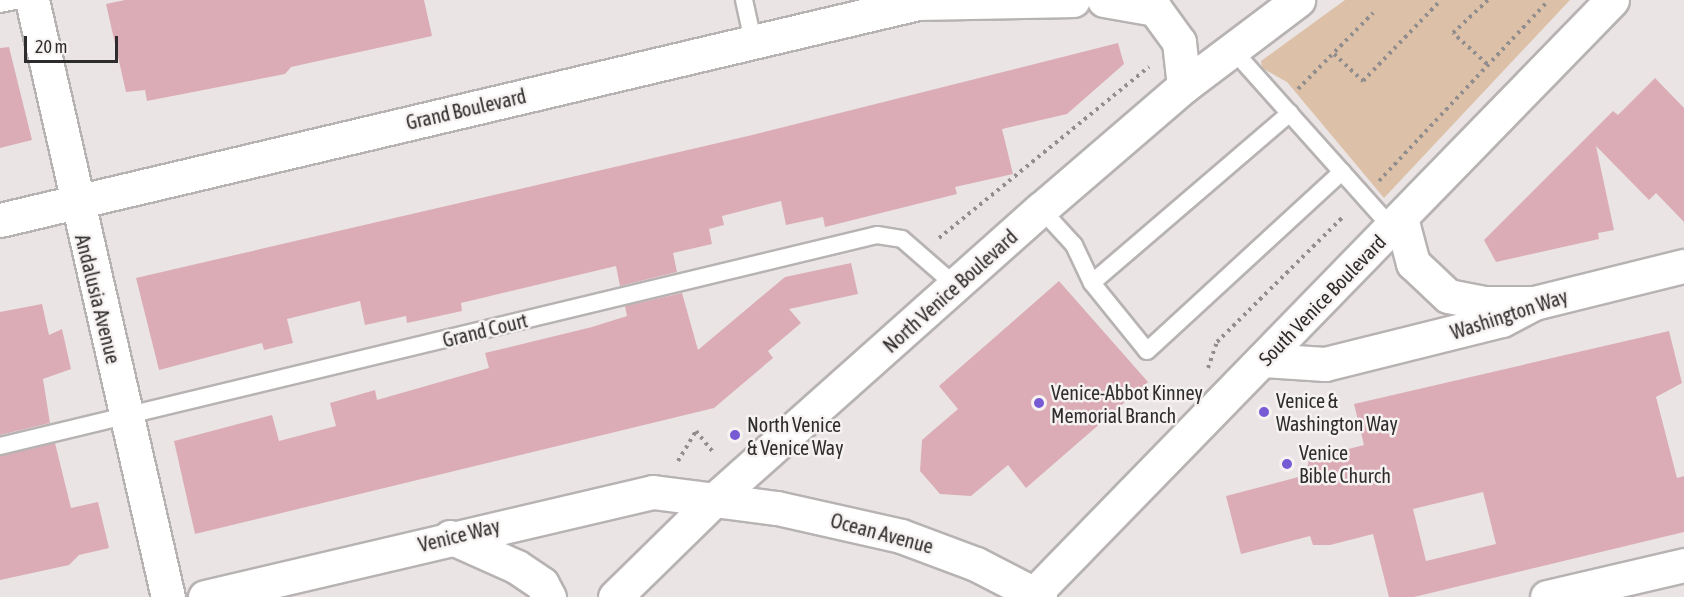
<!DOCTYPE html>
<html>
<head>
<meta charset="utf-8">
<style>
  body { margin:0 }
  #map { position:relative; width:1684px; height:597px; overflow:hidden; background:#eae5e4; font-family:"Asap Condensed",sans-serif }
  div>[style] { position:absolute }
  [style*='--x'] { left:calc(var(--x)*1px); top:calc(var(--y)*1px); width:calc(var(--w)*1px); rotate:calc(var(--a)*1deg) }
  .green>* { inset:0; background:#dcc0a8 }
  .building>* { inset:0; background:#dbacb6 }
  .path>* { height:4px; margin-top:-2px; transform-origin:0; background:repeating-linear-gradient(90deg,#928e8e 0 3px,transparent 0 7.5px) }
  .roads { filter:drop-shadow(2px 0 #b8b3b3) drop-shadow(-2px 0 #b8b3b3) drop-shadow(0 2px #b8b3b3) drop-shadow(0 -2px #b8b3b3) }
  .lane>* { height:16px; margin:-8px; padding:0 8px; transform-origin:8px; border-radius:8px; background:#fff }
  .street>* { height:33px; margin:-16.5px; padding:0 16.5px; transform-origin:16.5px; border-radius:16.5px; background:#fff }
  .secondary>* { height:33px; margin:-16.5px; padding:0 16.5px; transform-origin:16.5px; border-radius:16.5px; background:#fff }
  .dots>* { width:16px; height:16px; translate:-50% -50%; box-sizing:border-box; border:3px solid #f7f2f2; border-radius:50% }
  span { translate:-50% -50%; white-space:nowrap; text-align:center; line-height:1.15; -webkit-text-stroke:5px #f7f2f2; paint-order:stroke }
  .street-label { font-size:20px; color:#2e2c2c }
  .poi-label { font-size:20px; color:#2e2c2c }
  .left { translate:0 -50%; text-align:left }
  .scale { position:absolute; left:24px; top:36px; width:94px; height:27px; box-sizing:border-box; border:3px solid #2e2c2c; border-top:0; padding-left:8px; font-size:18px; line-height:21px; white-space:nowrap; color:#2e2c2c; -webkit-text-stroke:4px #f7f2f2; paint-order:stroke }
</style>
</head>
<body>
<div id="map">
  <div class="green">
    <i style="clip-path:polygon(1345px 0,1570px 0,1384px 198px,1287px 82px,1262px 68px,1261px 61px)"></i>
  </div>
  <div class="building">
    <i style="clip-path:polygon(125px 0,424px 0,432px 36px,291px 67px,285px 74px,147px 101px,145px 90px,126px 92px,106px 4px)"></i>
    <i style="clip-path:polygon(1118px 43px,1124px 64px,1067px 114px,1002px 129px,1013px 174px,955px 187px,957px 194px,825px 227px,823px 217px,786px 225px,781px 201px,722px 216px,724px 225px,709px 229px,712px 244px,673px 253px,677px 272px,620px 286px,616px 266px,461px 303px,462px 311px,407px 323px,406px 316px,365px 325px,360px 301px,287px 319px,293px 343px,264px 350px,262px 343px,159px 370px,136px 278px,748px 136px)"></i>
    <i style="clip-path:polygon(9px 47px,32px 140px,0 148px,0 48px)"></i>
    <i style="clip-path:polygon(1655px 78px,1684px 108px,1684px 222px,1656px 193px,1649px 200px,1596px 146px,1614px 230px,1598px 233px,1599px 239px,1496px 262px,1484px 240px,1613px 111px,1618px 115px)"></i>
    <i style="clip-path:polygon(851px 263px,858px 294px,789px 309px,801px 323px,768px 351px,773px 358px,714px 408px,195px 534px,174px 441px,272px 415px,279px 441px,336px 426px,330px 403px,375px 390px,377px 400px,489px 368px,485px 353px,592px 327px,627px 316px,625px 306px,682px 293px,698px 350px,785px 277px)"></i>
    <i style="clip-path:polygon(1059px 281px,1148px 382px,1026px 488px,1008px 465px,971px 496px,940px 494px,920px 471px,922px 440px,958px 409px,939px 386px)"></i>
    <i style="clip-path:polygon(42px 304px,49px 335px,62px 329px,71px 369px,43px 379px,50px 423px,0 435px,0 312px)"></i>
    <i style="clip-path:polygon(evenodd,1669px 331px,1682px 383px,1656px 397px,1677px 478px,1684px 476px,1684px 532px,1414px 597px,1389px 597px,1373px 534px,1330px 545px,1313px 545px,1310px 536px,1241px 554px,1226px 496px,1306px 475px,1309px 459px,1364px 445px,1354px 404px,1669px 331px,1483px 492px,1496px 544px,1426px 561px,1413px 509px,1483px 492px)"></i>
    <i style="clip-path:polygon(55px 443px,71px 508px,98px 502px,109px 548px,79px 555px,69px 565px,0 580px,0 456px)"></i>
  </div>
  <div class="path">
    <i style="--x:1334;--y:54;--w:40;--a:43"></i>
    <i style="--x:1363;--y:81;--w:112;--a:-46.1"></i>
    <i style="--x:1487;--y:64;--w:46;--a:-137.6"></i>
    <i style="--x:1453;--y:33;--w:48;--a:-43.3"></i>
    <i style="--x:1298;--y:89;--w:107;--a:-45.4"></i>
    <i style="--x:1379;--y:181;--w:245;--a:-46.8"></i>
    <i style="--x:939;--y:238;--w:271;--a:-39.2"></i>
    <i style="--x:1208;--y:368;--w:28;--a:-71"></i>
    <i style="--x:1217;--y:342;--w:177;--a:-44.8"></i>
    <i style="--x:678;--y:461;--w:35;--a:-59"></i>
    <i style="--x:696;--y:431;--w:28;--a:51"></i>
  </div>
  <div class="roads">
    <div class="lane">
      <i style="--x:744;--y:0;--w:42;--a:77.6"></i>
      <i style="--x:0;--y:4;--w:19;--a:-12"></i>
      <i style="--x:1232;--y:49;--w:240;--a:48.2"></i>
      <i style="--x:1290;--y:113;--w:261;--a:139.4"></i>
      <i style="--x:1092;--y:283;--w:87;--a:51"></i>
      <i style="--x:1147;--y:351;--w:265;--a:-42.6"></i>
      <i style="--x:1041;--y:209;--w:49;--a:47.5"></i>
      <i style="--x:1074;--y:245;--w:42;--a:64.7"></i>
      <i style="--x:0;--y:446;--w:902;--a:-13.53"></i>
      <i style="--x:877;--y:235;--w:25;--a:9"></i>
      <i style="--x:902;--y:239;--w:70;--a:41"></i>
    </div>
    <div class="street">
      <i style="--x:32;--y:0;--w:612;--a:77.17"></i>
      <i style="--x:0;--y:220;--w:957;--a:-13.3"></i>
      <i style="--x:1264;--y:360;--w:61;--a:3.8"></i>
      <i style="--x:1325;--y:364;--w:182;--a:-14"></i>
      <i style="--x:1502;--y:320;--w:36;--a:-28"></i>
      <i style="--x:1534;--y:303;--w:154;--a:-13.9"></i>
      <i style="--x:1547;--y:597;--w:141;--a:-13.1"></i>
    </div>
    <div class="secondary">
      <i style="--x:1104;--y:0;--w:52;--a:10"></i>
      <i style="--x:1155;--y:9;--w:41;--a:54"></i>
      <i style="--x:1179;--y:42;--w:44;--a:83.5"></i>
      <i style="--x:920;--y:3;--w:153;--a:-1.1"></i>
      <i style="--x:1401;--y:218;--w:47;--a:75.1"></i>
      <i style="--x:1413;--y:263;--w:48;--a:43.3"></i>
      <i style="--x:1448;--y:296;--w:38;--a:11"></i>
      <i style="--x:1485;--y:303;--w:49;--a:0"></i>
      <i style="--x:450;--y:537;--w:73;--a:24.1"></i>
      <i style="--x:517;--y:567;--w:30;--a:34"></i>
      <i style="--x:542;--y:584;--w:15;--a:62"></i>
      <i style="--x:205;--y:597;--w:460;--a:-13.2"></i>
      <i style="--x:653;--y:492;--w:125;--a:7.4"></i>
      <i style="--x:777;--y:508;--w:127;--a:12.7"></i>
      <i style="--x:901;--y:536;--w:80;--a:20.5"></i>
      <i style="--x:976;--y:564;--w:72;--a:27.3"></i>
      <i style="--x:615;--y:597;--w:140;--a:-44.4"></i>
      <i style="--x:715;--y:499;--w:436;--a:-41.7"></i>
      <i style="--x:1041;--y:209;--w:189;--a:-40.7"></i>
      <i style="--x:1184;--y:86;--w:143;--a:-37"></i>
      <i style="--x:1031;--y:597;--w:833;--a:-45.78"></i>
    </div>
  </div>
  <div class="dots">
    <i style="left:1039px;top:403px;background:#775bd5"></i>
    <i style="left:1264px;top:412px;background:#775bd5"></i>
    <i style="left:735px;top:435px;background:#775bd5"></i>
    <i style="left:1287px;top:464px;background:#775bd5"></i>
  </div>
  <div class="street-label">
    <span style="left:466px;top:109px;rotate:-13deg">Grand Boulevard</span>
    <span style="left:950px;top:291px;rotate:-42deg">North Venice Boulevard</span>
    <span style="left:98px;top:299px;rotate:76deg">Andalusia Avenue</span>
    <span style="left:1322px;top:300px;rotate:-46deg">South Venice Boulevard</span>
    <span style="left:1509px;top:314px;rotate:-18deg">Washington Way</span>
    <span style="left:485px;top:330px;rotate:-14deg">Grand Court</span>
    <span style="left:882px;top:533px;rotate:15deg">Ocean Avenue</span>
    <span style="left:459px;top:535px;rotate:-14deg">Venice Way</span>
  </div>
  <div class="poi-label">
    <span class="left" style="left:1051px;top:404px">Venice-Abbot Kinney<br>Memorial Branch</span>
    <span class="left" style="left:1276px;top:412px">Venice &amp;<br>Washington Way</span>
    <span class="left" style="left:747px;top:436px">North Venice<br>&amp; Venice Way</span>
    <span class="left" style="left:1299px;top:464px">Venice<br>Bible Church</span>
  </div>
  <div class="scale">20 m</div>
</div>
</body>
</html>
